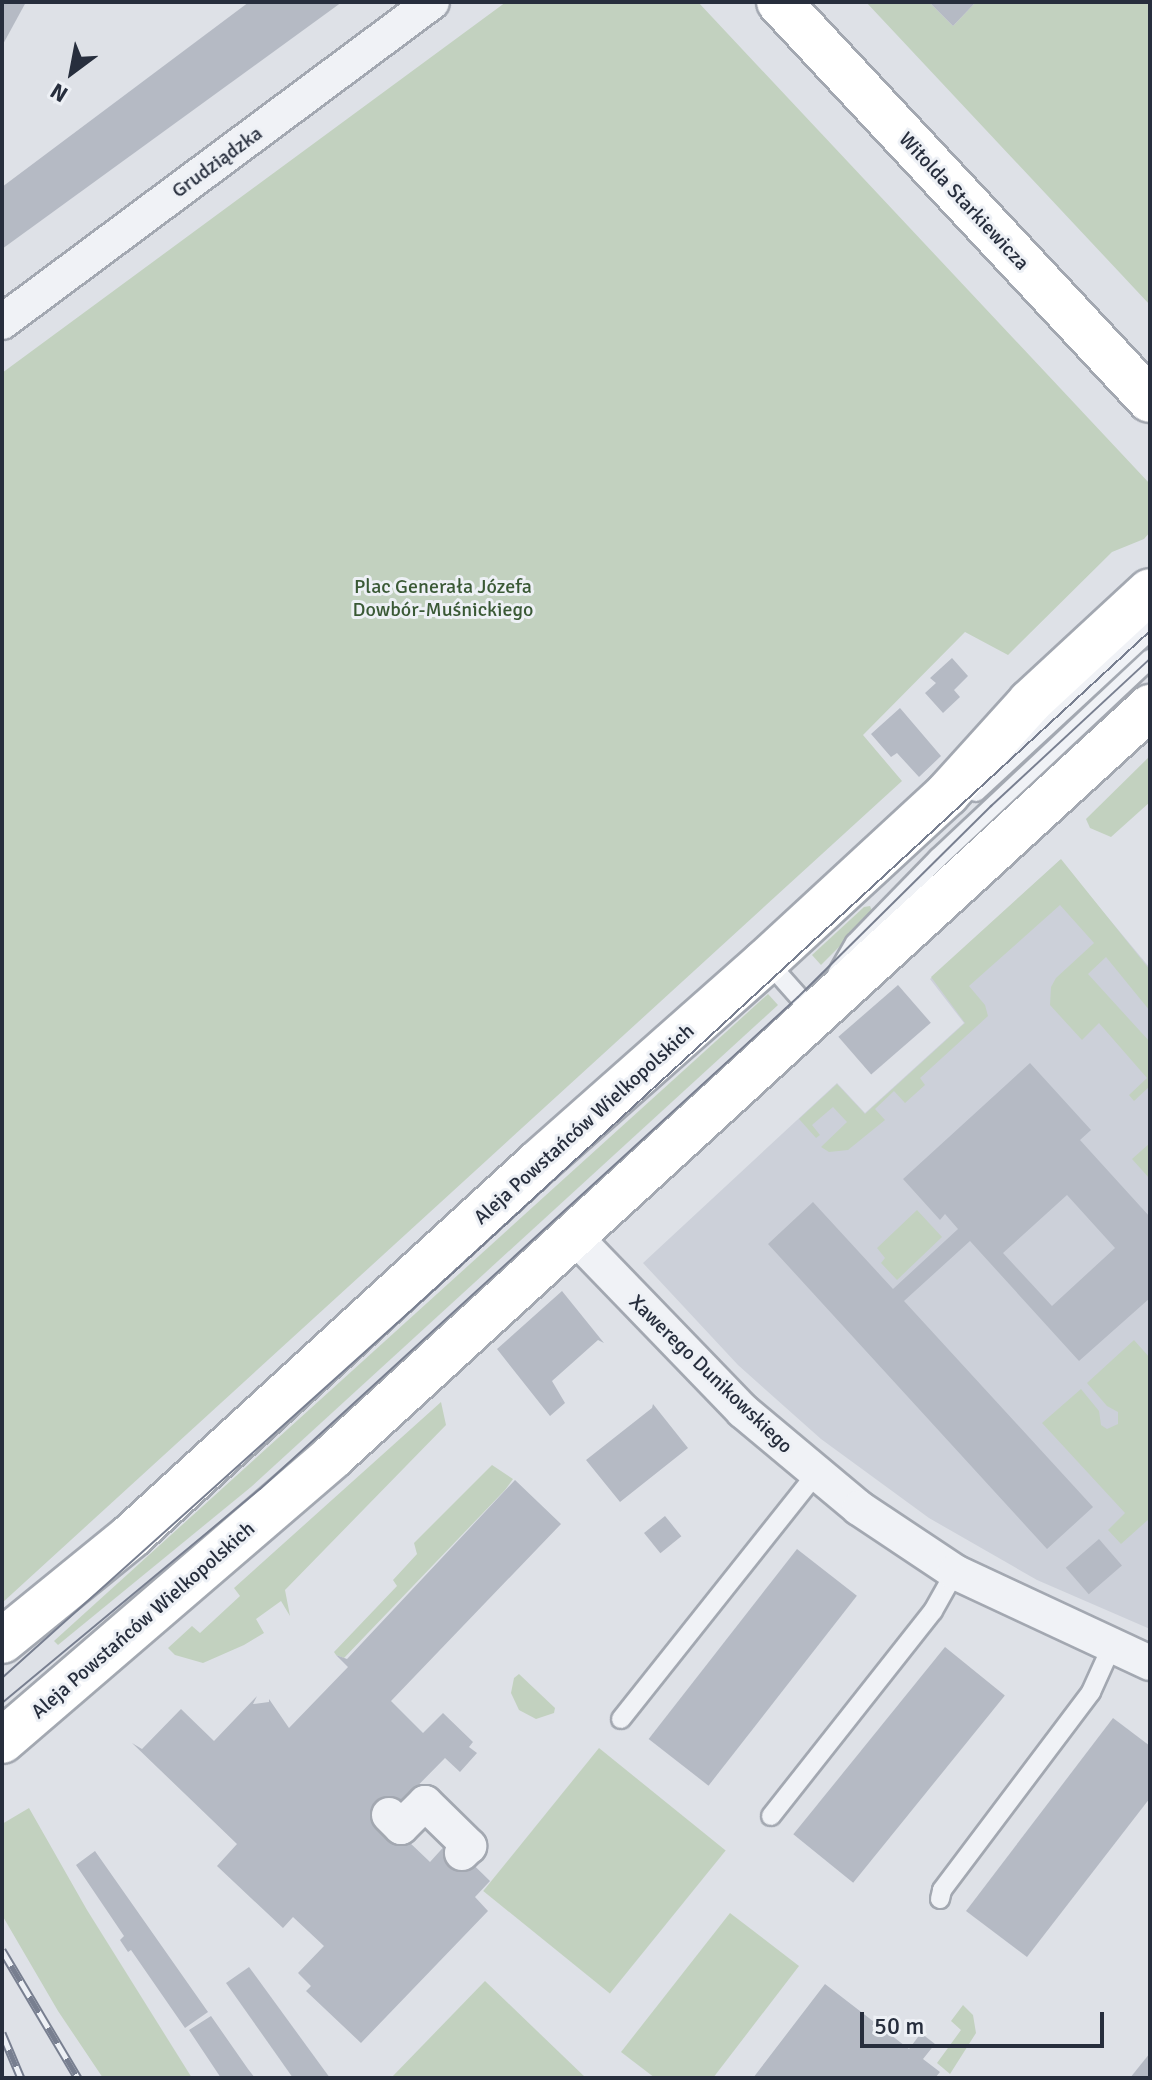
<!DOCTYPE html>
<html>
<head>
<meta charset="utf-8">
<style>
  body { margin:0 }
  #map { position:relative; width:1152px; height:2080px; overflow:hidden; background:#dee1e7; font-family:Signika,sans-serif }
  div>[style] { position:absolute }
  [style*='--x'] { left:calc(var(--x)*1px); top:calc(var(--y)*1px); width:calc(var(--w)*1px); rotate:calc(var(--a)*1deg) }
  .built>* { inset:0; background:#ccd0d9 }
  .green>* { inset:0; background:#c2d1bf; transform-origin:0 0 }
  .building>* { inset:0; background:#b5bac4; transform-origin:0 0 }
  .roads { filter:drop-shadow(2px 0 #a3a8b1) drop-shadow(-2px 0 #a3a8b1) drop-shadow(0 2px #a3a8b1) drop-shadow(0 -2px #a3a8b1) }
  .lane>* { height:18px; margin:-9px; padding:0 9px; transform-origin:9px; border-radius:9px; background:#f0f2f6 }
  .street>* { height:34px; margin:-17px; padding:0 17px; transform-origin:17px; border-radius:17px; background:#f0f2f6 }
  .secondary>* { height:44px; margin:-22px; padding:0 22px; transform-origin:22px; border-radius:22px; background:#fff }
  .tram>* { height:2px; margin:-1px; padding:0 1px; transform-origin:1px; border-radius:1px; background:#787f90 }
  .rail>* { height:9px; margin-top:-4.5px; transform-origin:0; background:repeating-linear-gradient(90deg,#edf0f5 0 18px,#787f90 0 36px); box-sizing:border-box; border-block:2px solid #787f90 }
  span { translate:-50% -50%; white-space:nowrap; text-align:center; line-height:1.15; -webkit-text-stroke:6px #edf0f5; paint-order:stroke }
  .street-label { font-size:20px; color:#272e3d }
  .park-label { font-size:20px; color:#3a5935 }
  .frame { position:absolute; inset:0; border:4px solid #272e3d; pointer-events:none }
  .north { position:absolute; left:32px; top:32px; width:80px; height:80px; -webkit-text-stroke:6px #edf0f5; paint-order:stroke; rotate:212deg; font-size:22px; font-weight:700; line-height:32px; text-align:center; color:#272e3d }
  .north::after { content:''; display:block; margin:auto; width:28px; height:36px; background:#272e3d; clip-path:polygon(50% 0,100% 100%,50% 72%,0 100%) }
  .scale { position:absolute; left:860px; top:2012px; width:244px; height:36px; box-sizing:border-box; border:4px solid #272e3d; border-top:0; padding-left:10px; font-size:24px; line-height:28px; white-space:nowrap; color:#272e3d; -webkit-text-stroke:6px #edf0f5; paint-order:stroke }
</style>
</head>
<body>
<div id="map">
  <div class="built">
    <i style="clip-path:polygon(1060px 860px,1150px 968px,1150px 1629px,1037px 1580px,929px 1518px,821px 1439px,738px 1365px,643px 1263px,837px 1083px,865px 1113px,964px 1023px,930px 979px)"></i>
  </div>
  <div class="green">
    <i style="clip-path:polygon(506px 2px,698px 2px,1150px 484px,1150px 532px,1144px 539px,1112px 552px,1008px 655px,965px 632px,863px 735px,902px 781px,2px 1603px,2px 373px)"></i>
    <i style="clip-path:polygon(866px 2px,929px 2px,953px 26px,976px 2px,1150px 2px,1150px 305px)"></i>
    <i style="clip-path:polygon(1150px 756px,1150px 802px,1111px 837px,1090px 828px,1086px 819px)"></i>
    <i style="clip-path:polygon(1061px 859px,1150px 970px,1150px 1011px,1106px 957px,1088px 974px,1150px 1042px,1150px 1086px,1134px 1101px,1129px 1095px,1147px 1078px,1099px 1023px,1082px 1040px,1050px 1005px,1051px 987px,1056px 978px,1094px 943px,1060px 905px,969px 986px,985px 1005px,988px 1016px,920px 1078px,925px 1085px,905px 1103px,894px 1091px,875px 1109px,885px 1120px,848px 1150px,829px 1152px,821px 1147px,847px 1122px,833px 1107px,812px 1125px,820px 1135px,816px 1138px,799px 1119px,837px 1084px,865px 1114px,965px 1023px,931px 977px)"></i>
    <i style="clip-path:polygon(870px 906px,873px 913px,821px 965px,812px 955px,864px 907px)"></i>
    <i style="clip-path:polygon(768px 994px,778px 1005px,251px 1487px,58px 1645px,54px 1641px)"></i>
    <i style="clip-path:polygon(1150px 1143px,1150px 1179px,1132px 1159px)"></i>
    <i style="clip-path:polygon(917px 1210px,942px 1237px,897px 1280px,881px 1263px,885px 1258px,877px 1248px)"></i>
    <i style="clip-path:polygon(1134px 1340px,1150px 1358px,1150px 1518px,1121px 1544px,1108px 1530px,1125px 1513px,1042px 1423px,1081px 1389px,1099px 1411px,1101px 1425px,1107px 1429px,1118px 1424px,1118px 1412px,1107px 1406px,1087px 1383px)"></i>
    <i style="clip-path:polygon(441px 1402px,446px 1425px,285px 1590px,290px 1616px,281px 1601px,256px 1619px,264px 1633px,244px 1645px,203px 1663px,175px 1655px,168px 1648px,192px 1626px,200px 1633px,240px 1596px,234px 1588px)"></i>
    <i style="clip-path:polygon(492px 1465px,513px 1479px,505px 1490px,344px 1658px,336px 1655px,334px 1652px,397px 1586px,393px 1580px,417px 1554px,414px 1543px)"></i>
    <i style="clip-path:polygon(519px 1674px,555px 1708px,554px 1713px,536px 1719px,519px 1710px,511px 1693px,514px 1678px)"></i>
    <i style="left:599px;top:1748px;width:163px;height:184px;rotate:39deg"></i>
    <i style="clip-path:polygon(29px 1808px,87px 1910px,192px 2078px,103px 2078px,58px 2011px,2px 1915px,2px 1824px)"></i>
    <i style="clip-path:polygon(730px 1913px,799px 1966px,713px 2078px,655px 2078px,621px 2052px)"></i>
    <i style="clip-path:polygon(485px 1981px,586px 2078px,391px 2078px)"></i>
    <i style="clip-path:polygon(963px 2005px,973px 2015px,976px 2033px,950px 2074px,937px 2063px,961px 2030px,951px 2021px)"></i>
  </div>
  <div class="building">
    <i style="clip-path:polygon(2px 2px,26px 2px,2px 46px)"></i>
    <i style="clip-path:polygon(249px 2px,342px 2px,2px 249px,2px 187px)"></i>
    <i style="clip-path:polygon(929px 2px,974px 2px,975px 3px,953px 26px)"></i>
    <i style="clip-path:polygon(952px 658px,968px 676px,954px 690px,960px 697px,943px 713px,925px 693px,936px 683px,930px 678px)"></i>
    <i style="clip-path:polygon(900px 708px,941px 756px,919px 777px,897px 753px,891px 757px,871px 734px)"></i>
    <i style="left:898px;top:985px;width:50px;height:79px;rotate:49deg"></i>
    <i style="clip-path:polygon(evenodd,1030px 1063px,1091px 1130px,1080px 1140px,1150px 1217px,1150px 1298px,1079px 1361px,970px 1241px,904px 1301px,1093px 1507px,1047px 1549px,768px 1244px,813px 1202px,893px 1289px,958px 1229px,945px 1214px,940px 1220px,903px 1179px,1030px 1063px,1067px 1195px,1115px 1248px,1052px 1306px,1003px 1253px,1067px 1195px)"></i>
    <i style="clip-path:polygon(562px 1291px,604px 1343px,598px 1340px,552px 1381px,565px 1403px,550px 1416px,497px 1349px)"></i>
    <i style="clip-path:polygon(653px 1404px,688px 1448px,620px 1502px,586px 1460px,652px 1408px)"></i>
    <i style="clip-path:polygon(515px 1480px,561px 1524px,391px 1701px,423px 1733px,443px 1713px,473px 1742px,469px 1747px,477px 1753px,460px 1772px,445px 1758px,385px 1819px,430px 1862px,449px 1841px,490px 1881px,475px 1897px,488px 1911px,361px 2043px,306px 1991px,311px 1986px,298px 1973px,324px 1946px,293px 1917px,283px 1928px,217px 1866px,237px 1844px,132px 1743px,142px 1749px,181px 1709px,214px 1741px,257px 1696px,253px 1704px,269px 1702px,269px 1699px,289px 1728px,348px 1667px,336px 1655px,347px 1659px)"></i>
    <i style="left:665px;top:1516px;width:26px;height:27px;rotate:51deg"></i>
    <i style="left:1099px;top:1539px;width:35px;height:44px;rotate:49deg"></i>
    <i style="left:797px;top:1549px;width:76px;height:241px;rotate:38deg"></i>
    <i style="left:945px;top:1647px;width:77px;height:241px;rotate:39deg"></i>
    <i style="clip-path:polygon(1113px 1718px,1150px 1746px,1150px 1798px,1027px 1957px,966px 1911px)"></i>
    <i style="clip-path:polygon(95px 1851px,208px 2012px,185px 2028px,131px 1950px,128px 1952px,120px 1940px,124px 1936px,76px 1865px)"></i>
    <i style="clip-path:polygon(249px 1967px,330px 2078px,293px 2078px,226px 1983px)"></i>
    <i style="clip-path:polygon(825px 1984px,909px 2049px,921px 2033px,935px 2044px,923px 2059px,940px 2072px,935px 2078px,753px 2078px)"></i>
    <i style="clip-path:polygon(211px 2016px,248px 2069px,255px 2078px,221px 2078px,189px 2030px)"></i>
    <i style="clip-path:polygon(1150px 2053px,1150px 2078px,1130px 2078px)"></i>
  </div>
  <div class="roads">
    <div class="lane">
      <i style="--x:976;--y:792;--w:237;--a:-42.8"></i>
      <i style="--x:767;--y:961;--w:71;--a:48.4"></i>
      <i style="--x:837;--y:974;--w:36;--a:-60"></i>
      <i style="--x:855;--y:943;--w:119;--a:-45.7"></i>
      <i style="--x:938;--y:858;--w:291;--a:-43.2"></i>
      <i style="--x:621;--y:1719;--w:313;--a:-51.5"></i>
      <i style="--x:771;--y:1816;--w:261;--a:-51.7"></i>
      <i style="--x:933;--y:1611;--w:45;--a:-60.6"></i>
      <i style="--x:940;--y:1899;--w:9;--a:-77"></i>
      <i style="--x:942;--y:1890;--w:248;--a:-53"></i>
      <i style="--x:1091;--y:1692;--w:48;--a:-65.6"></i>
    </div>
    <div class="street">
      <i style="--x:2;--y:322;--w:536;--a:-36.66"></i>
      <i style="--x:574;--y:1236;--w:243;--a:46"></i>
      <i style="--x:743;--y:1411;--w:151;--a:39.9"></i>
      <i style="--x:859;--y:1508;--w:115;--a:33.7"></i>
      <i style="--x:955;--y:1572;--w:215;--a:25"></i>
      <i style="--x:389;--y:1815;--w:17;--a:45"></i>
      <i style="--x:401;--y:1827;--w:34;--a:-45"></i>
      <i style="--x:425;--y:1803;--w:62;--a:44.3"></i>
      <i style="--x:469;--y:1846;--w:10;--a:135"></i>
    </div>
    <div class="secondary">
      <i style="--x:779;--y:2;--w:544;--a:47.01"></i>
      <i style="--x:2;--y:1641;--w:166;--a:-39.1"></i>
      <i style="--x:131;--y:1536;--w:553;--a:-42.51"></i>
      <i style="--x:539;--y:1162;--w:302;--a:-41.5"></i>
      <i style="--x:765;--y:962;--w:248;--a:-42.7"></i>
      <i style="--x:947;--y:794;--w:124;--a:-47.9"></i>
      <i style="--x:1030;--y:702;--w:163;--a:-42.8"></i>
      <i style="--x:2;--y:1741;--w:435;--a:-40.7"></i>
      <i style="--x:332;--y:1457;--w:1110;--a:-42.52"></i>
    </div>
  </div>
  <div class="tram">
    <i style="--x:2;--y:1678;--w:596;--a:-41.94"></i>
    <i style="--x:445;--y:1280;--w:958;--a:-42.63"></i>
    <i style="--x:2;--y:1703;--w:335;--a:-39.7"></i>
    <i style="--x:260;--y:1489;--w:729;--a:-42.44"></i>
    <i style="--x:798;--y:997;--w:272;--a:-44.7"></i>
    <i style="--x:991;--y:806;--w:217;--a:-42.8"></i>
  </div>
  <div class="rail">
    <i style="--x:2;--y:1950;--w:149;--a:59.3"></i>
    <i style="--x:2;--y:2033;--w:49;--a:67.1"></i>
  </div>
  <div class="street-label">
    <span style="left:217px;top:162px;rotate:-36deg">Grudziądzka</span>
    <span style="left:964px;top:201px;rotate:47deg">Witolda Starkiewicza</span>
    <span style="left:584px;top:1124px;rotate:-42deg">Aleja Powstańców Wielkopolskich</span>
    <span style="left:711px;top:1374px;rotate:44deg">Xawerego Dunikowskiego</span>
    <span style="left:143px;top:1620px;rotate:-41deg">Aleja Powstańców Wielkopolskich</span>
  </div>
  <div class="park-label">
    <span style="left:443px;top:598px">Plac Generała Józefa<br>Dowbór-Muśnickiego</span>
  </div>
  <div class="frame"></div>
  <div class="north">N</div>
  <div class="scale">50 m</div>
</div>
</body>
</html>
